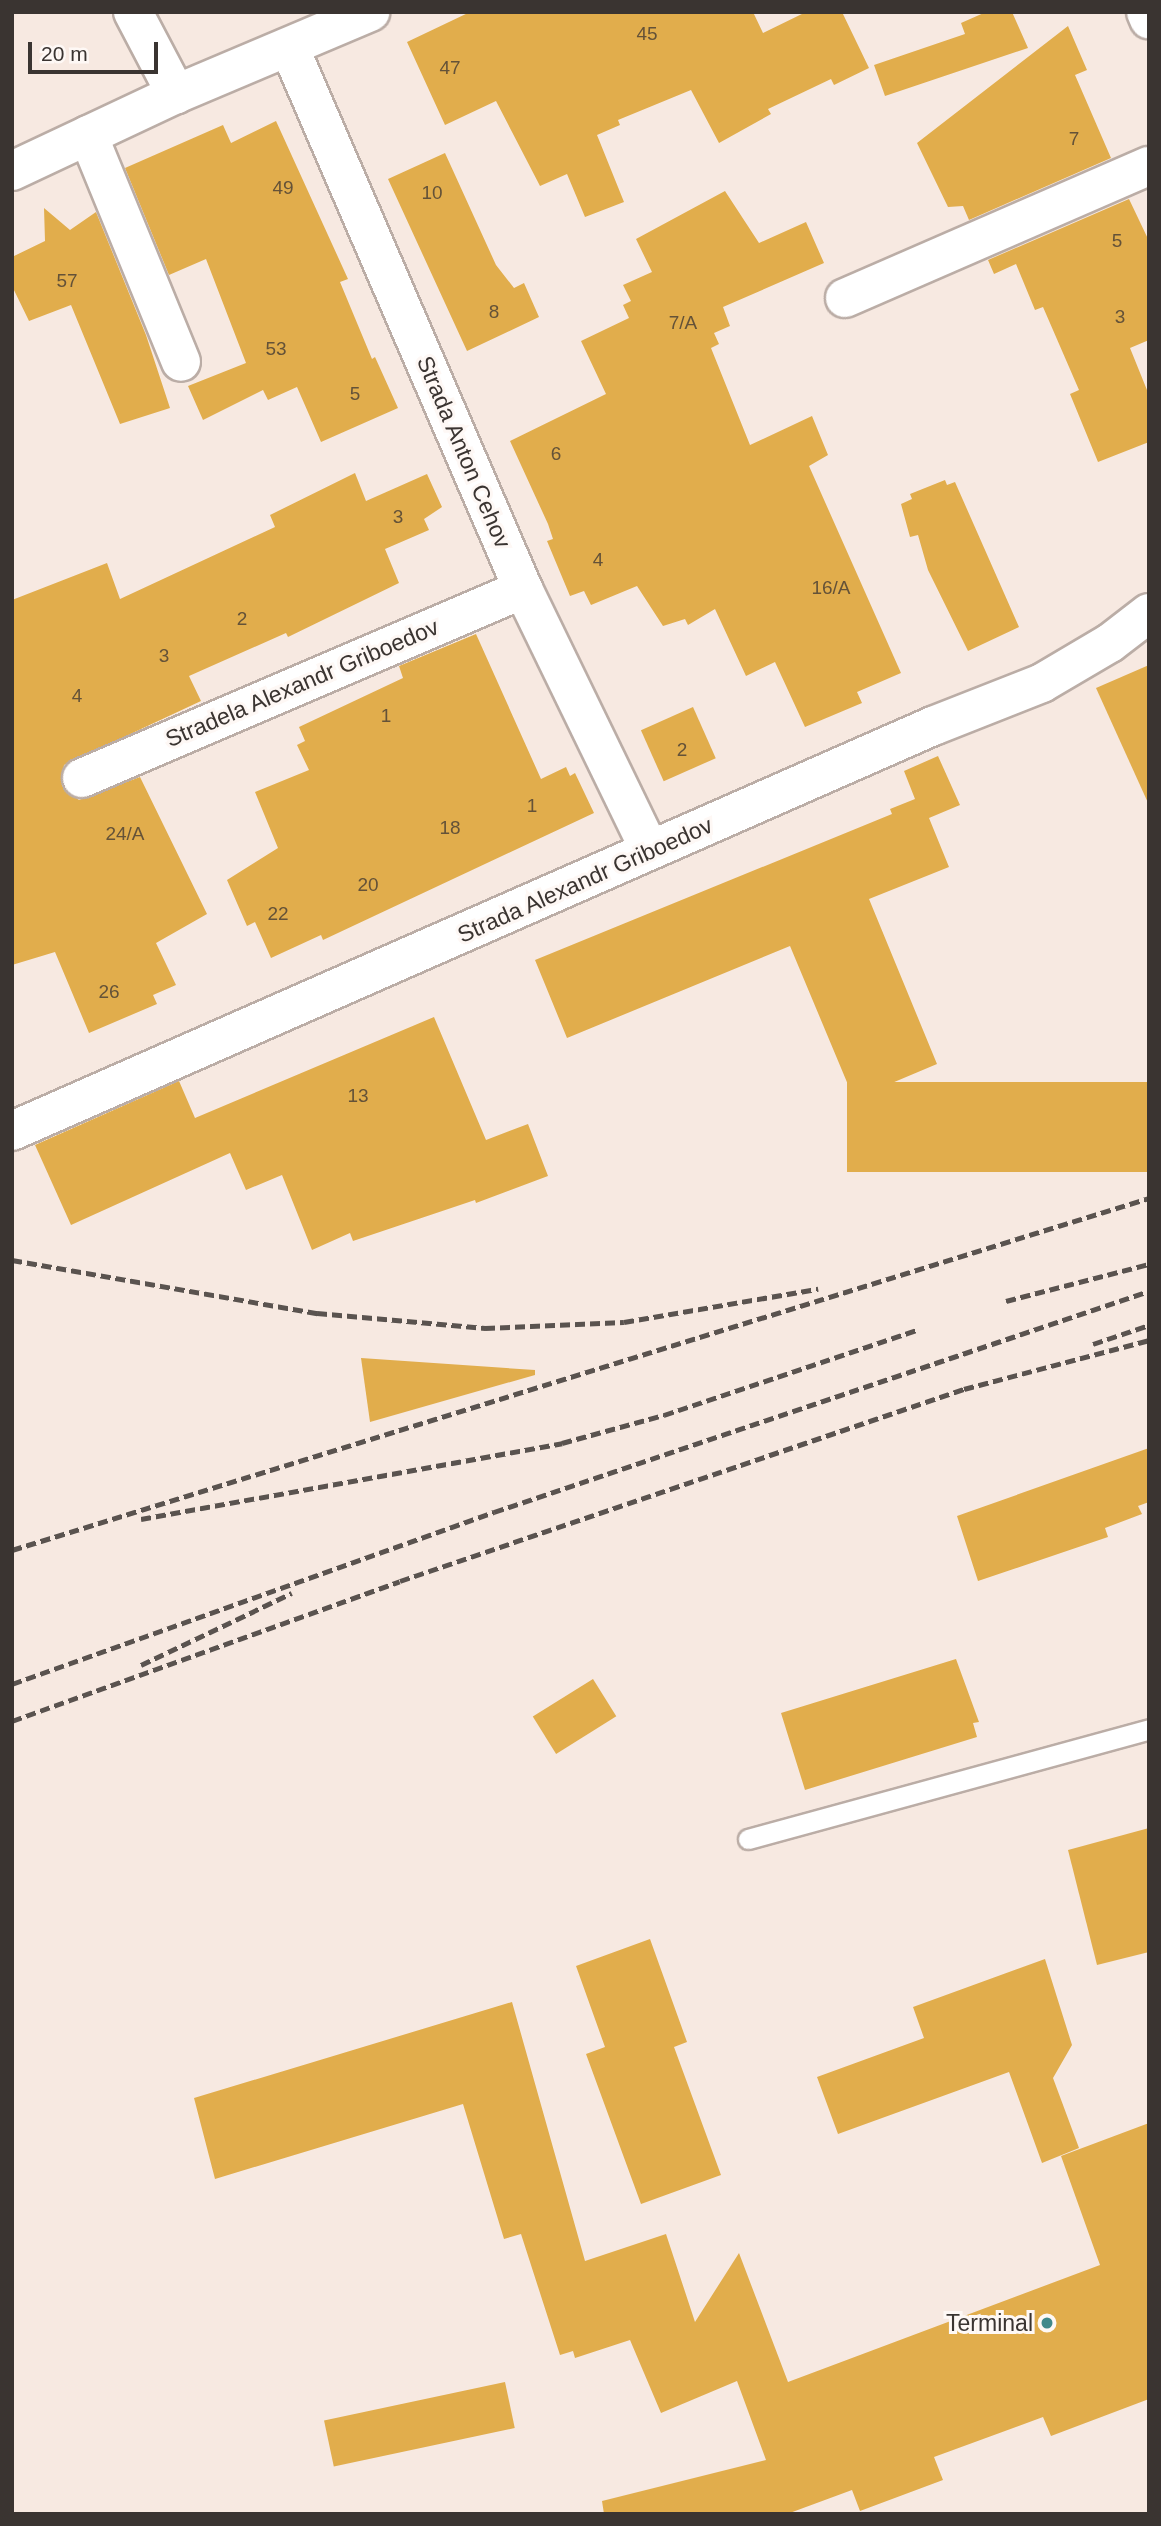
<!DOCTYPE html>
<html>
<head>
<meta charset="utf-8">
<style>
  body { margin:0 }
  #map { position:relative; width:1161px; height:2526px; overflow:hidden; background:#f7e9e1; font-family:Helvetica,sans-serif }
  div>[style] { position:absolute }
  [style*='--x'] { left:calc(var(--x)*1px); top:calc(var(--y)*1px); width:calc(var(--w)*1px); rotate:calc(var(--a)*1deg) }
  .building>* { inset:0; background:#e1ad4c; transform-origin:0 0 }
  .roads { filter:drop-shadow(2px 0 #bbada6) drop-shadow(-2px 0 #bbada6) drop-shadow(0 2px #bbada6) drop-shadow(0 -2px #bbada6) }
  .service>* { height:19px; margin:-9.5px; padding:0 9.5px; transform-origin:9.5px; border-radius:9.5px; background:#fff }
  .minor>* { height:38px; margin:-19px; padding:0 19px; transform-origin:19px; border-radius:19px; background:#fff }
  .primary>* { height:38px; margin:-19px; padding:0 19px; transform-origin:19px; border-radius:19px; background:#fff }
  .rail>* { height:5px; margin-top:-2.5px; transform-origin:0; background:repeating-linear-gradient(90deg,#5a534f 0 10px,transparent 0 15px) }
  .dots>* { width:19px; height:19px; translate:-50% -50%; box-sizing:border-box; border:4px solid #fef8f5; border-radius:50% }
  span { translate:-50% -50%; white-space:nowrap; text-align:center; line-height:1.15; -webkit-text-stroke:6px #fef8f5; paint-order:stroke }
  .number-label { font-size:19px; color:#645238 }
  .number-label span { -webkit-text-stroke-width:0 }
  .street-label { font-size:23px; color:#3a3431 }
  .poi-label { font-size:23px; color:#3a3431 }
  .right { translate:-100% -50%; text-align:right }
  .frame { position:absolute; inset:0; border:14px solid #3a3431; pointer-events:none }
  .scale { position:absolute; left:28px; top:42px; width:130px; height:32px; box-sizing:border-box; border:4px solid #3a3431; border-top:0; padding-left:9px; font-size:21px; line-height:24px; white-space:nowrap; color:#3a3431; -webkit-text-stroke:5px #fef8f5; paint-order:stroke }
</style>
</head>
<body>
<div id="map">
  <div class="building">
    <i style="clip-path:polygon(470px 12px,753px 12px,763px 33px,806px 12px,842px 12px,869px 68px,834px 85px,831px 79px,768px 109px,771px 114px,719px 143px,691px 90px,618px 120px,620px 125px,597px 135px,624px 202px,585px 217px,567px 174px,540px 186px,496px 101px,445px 125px,407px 42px)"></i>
    <i style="clip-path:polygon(986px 12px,1012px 12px,1028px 48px,885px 96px,874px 65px,965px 34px,961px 23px)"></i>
    <i style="clip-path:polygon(1068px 26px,1087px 70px,1075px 75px,1111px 158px,969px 220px,963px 206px,948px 207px,917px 143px)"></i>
    <i style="clip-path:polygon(276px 121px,348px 279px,340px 282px,372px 359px,375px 357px,398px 408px,321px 442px,297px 387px,268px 400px,263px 390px,203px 420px,188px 386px,246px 363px,206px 259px,169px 275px,125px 168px,223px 125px,231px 143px)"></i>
    <i style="clip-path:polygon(445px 153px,496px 265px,514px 288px,524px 283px,539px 317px,467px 351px,388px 179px)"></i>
    <i style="clip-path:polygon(725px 191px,759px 243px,806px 222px,824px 263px,723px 307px,730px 326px,714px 333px,719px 344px,711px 348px,750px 445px,812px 416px,828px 455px,809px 466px,901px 673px,857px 692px,862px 703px,805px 727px,775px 662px,746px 676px,715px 609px,688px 625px,685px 619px,663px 626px,637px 586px,591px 605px,584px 591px,570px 596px,547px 541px,553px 539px,548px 524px,510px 441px,606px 394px,581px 341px,629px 318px,623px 305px,631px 301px,623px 285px,652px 272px,636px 239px)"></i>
    <i style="clip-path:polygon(1129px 199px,1149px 241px,1149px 340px,1130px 348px,1149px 395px,1149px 442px,1098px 462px,1070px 394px,1079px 390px,1043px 307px,1035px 310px,1016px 264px,994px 274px,988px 260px)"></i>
    <i style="clip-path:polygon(44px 208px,70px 230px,96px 212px,146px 335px,170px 408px,120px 424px,71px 305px,29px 321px,12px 286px,12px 257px,45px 241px)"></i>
    <i style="clip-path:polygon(355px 473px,366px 501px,427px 474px,442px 507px,424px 519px,429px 530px,385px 549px,399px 583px,288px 637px,286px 633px,189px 676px,201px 701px,64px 765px,62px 786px,79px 800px,140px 777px,207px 914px,156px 943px,176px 985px,153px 995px,157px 1004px,89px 1033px,55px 952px,12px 965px,12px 600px,107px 563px,120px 599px,275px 527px,270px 515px)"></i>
    <i style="clip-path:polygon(945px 480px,947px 485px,955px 482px,1019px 627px,968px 651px,928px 570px,918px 535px,910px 537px,901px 504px,912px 499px,910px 494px)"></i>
    <i style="clip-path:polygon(476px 634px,541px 779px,566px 767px,570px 776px,575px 773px,594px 813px,323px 940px,321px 935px,271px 958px,255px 922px,247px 926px,227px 880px,278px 848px,255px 792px,309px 770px,297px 745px,305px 741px,299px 727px,403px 678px,399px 666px)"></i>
    <i style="clip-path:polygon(1149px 665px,1149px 805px,1096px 688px)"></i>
    <i style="left:693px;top:707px;width:56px;height:57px;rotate:66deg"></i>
    <i style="clip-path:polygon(938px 756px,960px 805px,929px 818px,949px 867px,869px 899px,937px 1064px,854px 1099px,790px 946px,567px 1038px,535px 960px,892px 814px,890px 809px,915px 799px,904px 771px)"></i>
    <i style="clip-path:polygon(434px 1017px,486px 1140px,528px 1124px,548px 1176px,476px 1203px,475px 1200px,353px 1241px,350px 1233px,312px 1250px,282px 1175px,246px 1190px,230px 1153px,71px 1225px,35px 1145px,179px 1081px,195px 1118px)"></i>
    <i style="left:1149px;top:1082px;width:90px;height:302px;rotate:90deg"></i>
    <i style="clip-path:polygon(361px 1358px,535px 1370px,535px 1375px,370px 1422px)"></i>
    <i style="clip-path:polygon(1149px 1448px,1149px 1502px,1138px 1506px,1142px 1514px,1105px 1528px,1108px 1537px,978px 1581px,957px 1516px)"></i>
    <i style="clip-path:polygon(956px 1659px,979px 1722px,973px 1723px,977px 1737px,805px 1790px,781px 1713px)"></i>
    <i style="left:593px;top:1679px;width:44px;height:71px;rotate:58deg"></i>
    <i style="clip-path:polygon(1149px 1828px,1149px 1952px,1097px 1965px,1068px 1850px)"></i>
    <i style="clip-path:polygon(650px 1939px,687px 2042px,674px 2047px,721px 2175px,641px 2204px,586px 2054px,605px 2047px,576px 1966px)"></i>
    <i style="clip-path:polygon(1045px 1959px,1072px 2045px,1053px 2078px,1079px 2148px,1042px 2163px,1009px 2072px,838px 2134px,817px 2077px,924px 2038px,913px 2007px)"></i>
    <i style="clip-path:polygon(512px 2002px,585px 2261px,666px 2234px,695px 2322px,739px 2253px,788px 2382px,1100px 2265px,1061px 2156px,1149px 2123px,1149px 2399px,1051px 2436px,1043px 2417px,934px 2457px,943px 2480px,860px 2511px,852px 2490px,787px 2514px,604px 2514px,602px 2501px,766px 2460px,737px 2381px,661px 2413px,630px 2340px,575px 2358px,573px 2351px,560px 2355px,521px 2234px,504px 2239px,463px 2104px,215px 2179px,194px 2098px)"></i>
    <i style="left:505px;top:2382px;width:47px;height:185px;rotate:78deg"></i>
  </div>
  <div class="roads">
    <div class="service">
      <i style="--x:748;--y:1839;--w:416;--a:-15.3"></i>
    </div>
    <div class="minor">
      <i style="--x:133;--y:12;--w:93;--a:62.3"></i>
      <i style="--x:290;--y:49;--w:588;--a:66.66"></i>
      <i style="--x:523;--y:589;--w:290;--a:64.1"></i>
      <i style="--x:88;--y:135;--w:245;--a:67.7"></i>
      <i style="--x:12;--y:171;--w:181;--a:-25.2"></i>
      <i style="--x:176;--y:94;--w:211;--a:-22.9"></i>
      <i style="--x:845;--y:298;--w:331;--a:-23.5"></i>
      <i style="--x:82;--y:778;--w:480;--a:-23.2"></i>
      <i style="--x:12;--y:1131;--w:1006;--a:-23.74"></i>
      <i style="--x:933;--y:726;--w:117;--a:-21.5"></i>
      <i style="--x:1042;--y:683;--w:79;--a:-30.5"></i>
      <i style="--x:1110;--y:643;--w:49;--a:-37.6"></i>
    </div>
    <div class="primary">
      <i style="--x:1146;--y:12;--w:8;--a:67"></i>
    </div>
  </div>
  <div class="rail">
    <i style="--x:12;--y:1260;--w:310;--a:9.9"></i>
    <i style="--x:317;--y:1313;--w:169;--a:5.1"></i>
    <i style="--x:485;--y:1328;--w:139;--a:-2.5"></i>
    <i style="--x:624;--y:1322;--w:197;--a:-9.7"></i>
    <i style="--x:1006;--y:1301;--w:148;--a:-14.5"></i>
    <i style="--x:1093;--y:1344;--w:59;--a:-18.7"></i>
    <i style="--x:141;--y:1519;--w:428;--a:-10.2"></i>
    <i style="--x:562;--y:1443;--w:106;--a:-15.4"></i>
    <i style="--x:664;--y:1415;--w:267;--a:-18.6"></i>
    <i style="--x:12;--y:1550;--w:1190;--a:-17.2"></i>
    <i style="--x:141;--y:1665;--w:167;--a:-25.5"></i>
    <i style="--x:12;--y:1684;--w:512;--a:-19.64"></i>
    <i style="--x:494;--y:1512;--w:691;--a:-18.64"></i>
    <i style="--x:12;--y:1721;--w:412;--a:-19.8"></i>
    <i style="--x:400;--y:1581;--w:596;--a:-18.8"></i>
    <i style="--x:964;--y:1389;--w:191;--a:-14.8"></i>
  </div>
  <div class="dots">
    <i style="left:1047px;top:2323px;background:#40898b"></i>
  </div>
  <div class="number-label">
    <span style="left:647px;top:34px">45</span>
    <span style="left:450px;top:68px">47</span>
    <span style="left:1074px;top:139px">7</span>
    <span style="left:283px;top:188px">49</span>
    <span style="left:432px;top:193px">10</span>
    <span style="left:1117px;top:241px">5</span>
    <span style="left:67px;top:281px">57</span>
    <span style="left:494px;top:312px">8</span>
    <span style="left:1120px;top:317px">3</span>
    <span style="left:683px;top:323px">7/A</span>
    <span style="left:276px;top:349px">53</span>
    <span style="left:355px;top:394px">5</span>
    <span style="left:556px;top:454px">6</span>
    <span style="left:398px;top:517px">3</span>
    <span style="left:598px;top:560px">4</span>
    <span style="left:831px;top:588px">16/A</span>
    <span style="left:242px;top:619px">2</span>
    <span style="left:164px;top:656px">3</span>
    <span style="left:77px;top:696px">4</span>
    <span style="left:386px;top:716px">1</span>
    <span style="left:682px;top:750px">2</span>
    <span style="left:532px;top:806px">1</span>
    <span style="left:450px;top:828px">18</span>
    <span style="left:125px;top:834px">24/A</span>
    <span style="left:368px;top:885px">20</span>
    <span style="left:278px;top:914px">22</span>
    <span style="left:109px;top:992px">26</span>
    <span style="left:358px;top:1096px">13</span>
  </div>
  <div class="street-label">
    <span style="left:464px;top:452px;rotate:67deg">Strada Anton Cehov</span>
    <span style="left:302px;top:683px;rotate:-23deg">Stradela Alexandr Griboedov</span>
    <span style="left:585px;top:880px;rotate:-24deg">Strada Alexandr Griboedov</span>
  </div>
  <div class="poi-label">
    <span class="right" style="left:1033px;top:2323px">Terminal</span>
  </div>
  <div class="frame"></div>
  <div class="scale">20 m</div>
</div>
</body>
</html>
